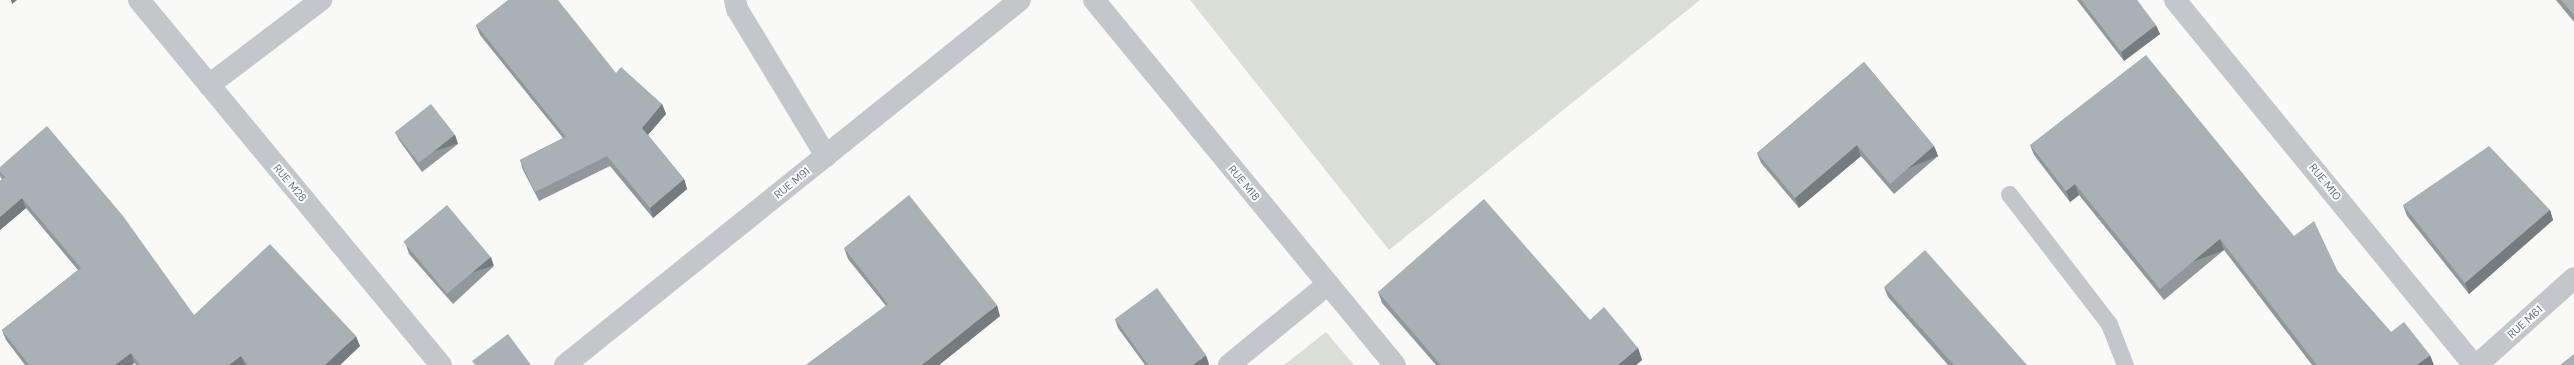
<!DOCTYPE html>
<html>
<head>
<meta charset="utf-8">
<style>
  body { margin:0 }
  #map { position:relative; width:2574px; height:365px; overflow:hidden; background:#f9f9f7; font-family:"DM Sans",sans-serif }
  div>[style] { position:absolute }
  [style*='--x'] { left:calc(var(--x)*1px); top:calc(var(--y)*1px); width:calc(var(--w)*1px); rotate:calc(var(--a)*1deg) }
  .green>* { inset:0; background:#daded6 }
  .service>* { height:17px; margin:-8.5px; padding:0 8.5px; transform-origin:8.5px; border-radius:8.5px; background:#c3c7cb }
  .minor>* { height:22px; margin:-11px; padding:0 11px; transform-origin:11px; border-radius:11px; background:#c3c7cb }
  .wall>* { inset:0; background:#90989d }
  .shaded-wall>* { inset:0; background:#757c7f; transform-origin:0 0 }
  .building>* { inset:0; background:#a7b1b6; transform-origin:0 0 }
  span { translate:-50% -50%; white-space:nowrap; text-align:center; line-height:1.15; -webkit-text-stroke:4px #fff; paint-order:stroke }
  .street-label { font-size:11px; color:#657782 }
</style>
</head>
<body>
<div id="map">
  <div class="green">
    <i style="clip-path:polygon(1190px 0,1700px 0,1389px 250px)"></i>
    <i style="clip-path:polygon(1326px 332px,1354px 365px,1284px 365px)"></i>
  </div>
  <div class="service">
    <i style="--x:2009;--y:194;--w:164;--a:52.4"></i>
    <i style="--x:2109;--y:324;--w:44;--a:68.7"></i>
  </div>
  <div class="minor">
    <i style="--x:139;--y:0;--w:474;--a:50.4"></i>
    <i style="--x:735;--y:0;--w:9;--a:77"></i>
    <i style="--x:737;--y:9;--w:172;--a:58.8"></i>
    <i style="--x:1094;--y:0;--w:473;--a:50.5"></i>
    <i style="--x:2175;--y:0;--w:472;--a:50.7"></i>
    <i style="--x:209;--y:85;--w:141;--a:-37.2"></i>
    <i style="--x:565;--y:365;--w:583;--a:-38.74"></i>
    <i style="--x:1229;--y:365;--w:128;--a:-39.3"></i>
    <i style="--x:2477;--y:365;--w:130;--a:-41.9"></i>
  </div>
  <div class="wall">
    <i style="clip-path:polygon(2077px 0,2137px 0,2160px 34px,2124px 61px)"></i>
    <i style="clip-path:polygon(2556px 0,2574px 0,2574px 22px)"></i>
    <i style="clip-path:polygon(476px 25px,616px 73px,662px 104px,666px 114px,648px 135px,684px 179px,687px 189px,653px 218px,610px 166px,539px 201px,523px 170px,520px 160px,563px 138px,480px 35px)"></i>
    <i style="clip-path:polygon(1864px 62px,1934px 146px,1938px 156px,1894px 194px,1861px 156px,1799px 208px,1761px 163px,1757px 153px)"></i>
    <i style="clip-path:polygon(395px 132px,455px 135px,458px 144px,422px 172px,399px 140px)"></i>
    <i style="clip-path:polygon(2030px 145px,2294px 236px,2338px 272px,2391px 332px,2434px 365px,2312px 365px,2224px 250px,2164px 300px,2079px 195px,2070px 202px,2034px 155px)"></i>
    <i style="clip-path:polygon(0 167px,194px 315px,360px 346px,340px 365px,136px 365px,134px 363px,132px 365px,25px 365px,6px 340px,2px 330px,78px 270px,26px 208px,0 230px,0 181px,2px 180px,0 176px)"></i>
    <i style="clip-path:polygon(2403px 205px,2550px 210px,2553px 220px,2469px 294px,2407px 216px)"></i>
    <i style="clip-path:polygon(406px 245px,494px 266px,453px 304px,409px 254px)"></i>
    <i style="clip-path:polygon(844px 248px,1000px 316px,939px 365px,806px 365px,886px 306px,848px 259px)"></i>
    <i style="clip-path:polygon(1884px 287px,2027px 365px,1948px 365px,1888px 297px)"></i>
    <i style="clip-path:polygon(1378px 292px,1590px 320px,1638px 348px,1642px 360px,1636px 365px,1436px 365px,1382px 303px)"></i>
    <i style="clip-path:polygon(1115px 319px,1209px 364px,1208px 365px,1145px 365px,1118px 328px)"></i>
  </div>
  <div class="shaded-wall">
    <i style="clip-path:polygon(11px 0,17px 0,12px 4px)"></i>
    <i style="clip-path:polygon(2156px 25px,2160px 34px,2124px 61px,2121px 52px)"></i>
    <i style="clip-path:polygon(662px 104px,666px 114px,645px 138px,642px 128px)"></i>
    <i style="left:455px;top:135px;width:9px;height:46px;rotate:72deg"></i>
    <i style="clip-path:polygon(1857px 145px,1861px 156px,1799px 208px,1795px 198px)"></i>
    <i style="left:1934px;top:146px;width:11px;height:58px;rotate:68deg"></i>
    <i style="clip-path:polygon(684px 179px,687px 189px,653px 218px,650px 208px)"></i>
    <i style="clip-path:polygon(2075px 184px,2079px 195px,2070px 202px,2066px 191px)"></i>
    <i style="clip-path:polygon(22px 198px,26px 208px,0 230px,0 217px)"></i>
    <i style="clip-path:polygon(2550px 210px,2553px 220px,2469px 294px,2465px 283px)"></i>
    <i style="left:2220px;top:239px;width:12px;height:78px;rotate:70deg"></i>
    <i style="left:491px;top:257px;width:9px;height:56px;rotate:72deg"></i>
    <i style="clip-path:polygon(997px 305px,1000px 316px,939px 365px,922px 365px)"></i>
    <i style="clip-path:polygon(356px 336px,360px 346px,340px 365px,325px 365px)"></i>
    <i style="clip-path:polygon(1638px 348px,1642px 360px,1636px 365px,1618px 365px)"></i>
    <i style="clip-path:polygon(131px 353px,134px 363px,132px 365px,115px 365px)"></i>
    <i style="clip-path:polygon(1206px 355px,1209px 364px,1208px 365px,1193px 365px)"></i>
    <i style="clip-path:polygon(2430px 355px,2434px 365px,2417px 365px)"></i>
    <i style="clip-path:polygon(241px 356px,245px 365px,229px 365px)"></i>
  </div>
  <div class="building">
    <i style="clip-path:polygon(508px 0,558px 0,616px 73px,621px 67px,662px 104px,642px 128px,684px 179px,650px 208px,607px 156px,535px 192px,520px 160px,566px 137px,476px 25px)"></i>
    <i style="clip-path:polygon(2081px 0,2137px 0,2156px 25px,2121px 52px)"></i>
    <i style="clip-path:polygon(2561px 0,2574px 0,2574px 15px)"></i>
    <i style="clip-path:polygon(2146px 55px,2294px 236px,2314px 221px,2338px 272px,2391px 332px,2404px 322px,2430px 355px,2417px 365px,2317px 365px,2220px 239px,2160px 289px,2075px 184px,2066px 191px,2030px 145px)"></i>
    <i style="clip-path:polygon(1864px 62px,1934px 146px,1890px 184px,1857px 145px,1795px 198px,1757px 153px)"></i>
    <i style="left:431px;top:104px;width:39px;height:46px;rotate:52deg"></i>
    <i style="clip-path:polygon(47px 126px,123px 216px,194px 315px,270px 244px,356px 336px,325px 365px,248px 365px,241px 356px,229px 365px,140px 365px,131px 353px,115px 365px,29px 365px,2px 330px,81px 268px,22px 198px,0 217px,0 181px,5px 177px,0 172px,0 167px)"></i>
    <i style="clip-path:polygon(2489px 146px,2550px 210px,2465px 283px,2403px 205px)"></i>
    <i style="clip-path:polygon(909px 195px,997px 305px,922px 365px,806px 365px,888px 304px,844px 248px)"></i>
    <i style="clip-path:polygon(1484px 199px,1590px 320px,1604px 307px,1638px 348px,1618px 365px,1441px 365px,1378px 292px)"></i>
    <i style="left:447px;top:205px;width:68px;height:57px;rotate:50deg"></i>
    <i style="clip-path:polygon(1925px 250px,2027px 365px,1954px 365px,1884px 287px)"></i>
    <i style="clip-path:polygon(1157px 288px,1206px 355px,1193px 365px,1148px 365px,1115px 319px)"></i>
    <i style="clip-path:polygon(508px 334px,531px 365px,475px 365px,472px 361px)"></i>
    <i style="clip-path:polygon(2574px 354px,2574px 365px,2560px 365px)"></i>
  </div>
  <div class="street-label">
    <span style="left:2325px;top:182px;rotate:51deg">RUE M10</span>
    <span style="left:290px;top:183px;rotate:50deg">RUE M28</span>
    <span style="left:792px;top:183px;rotate:-39deg">RUE M91</span>
    <span style="left:1244px;top:183px;rotate:50deg">RUE M18</span>
    <span style="left:2525px;top:322px;rotate:-42deg">RUE M61</span>
  </div>
</div>
</body>
</html>
